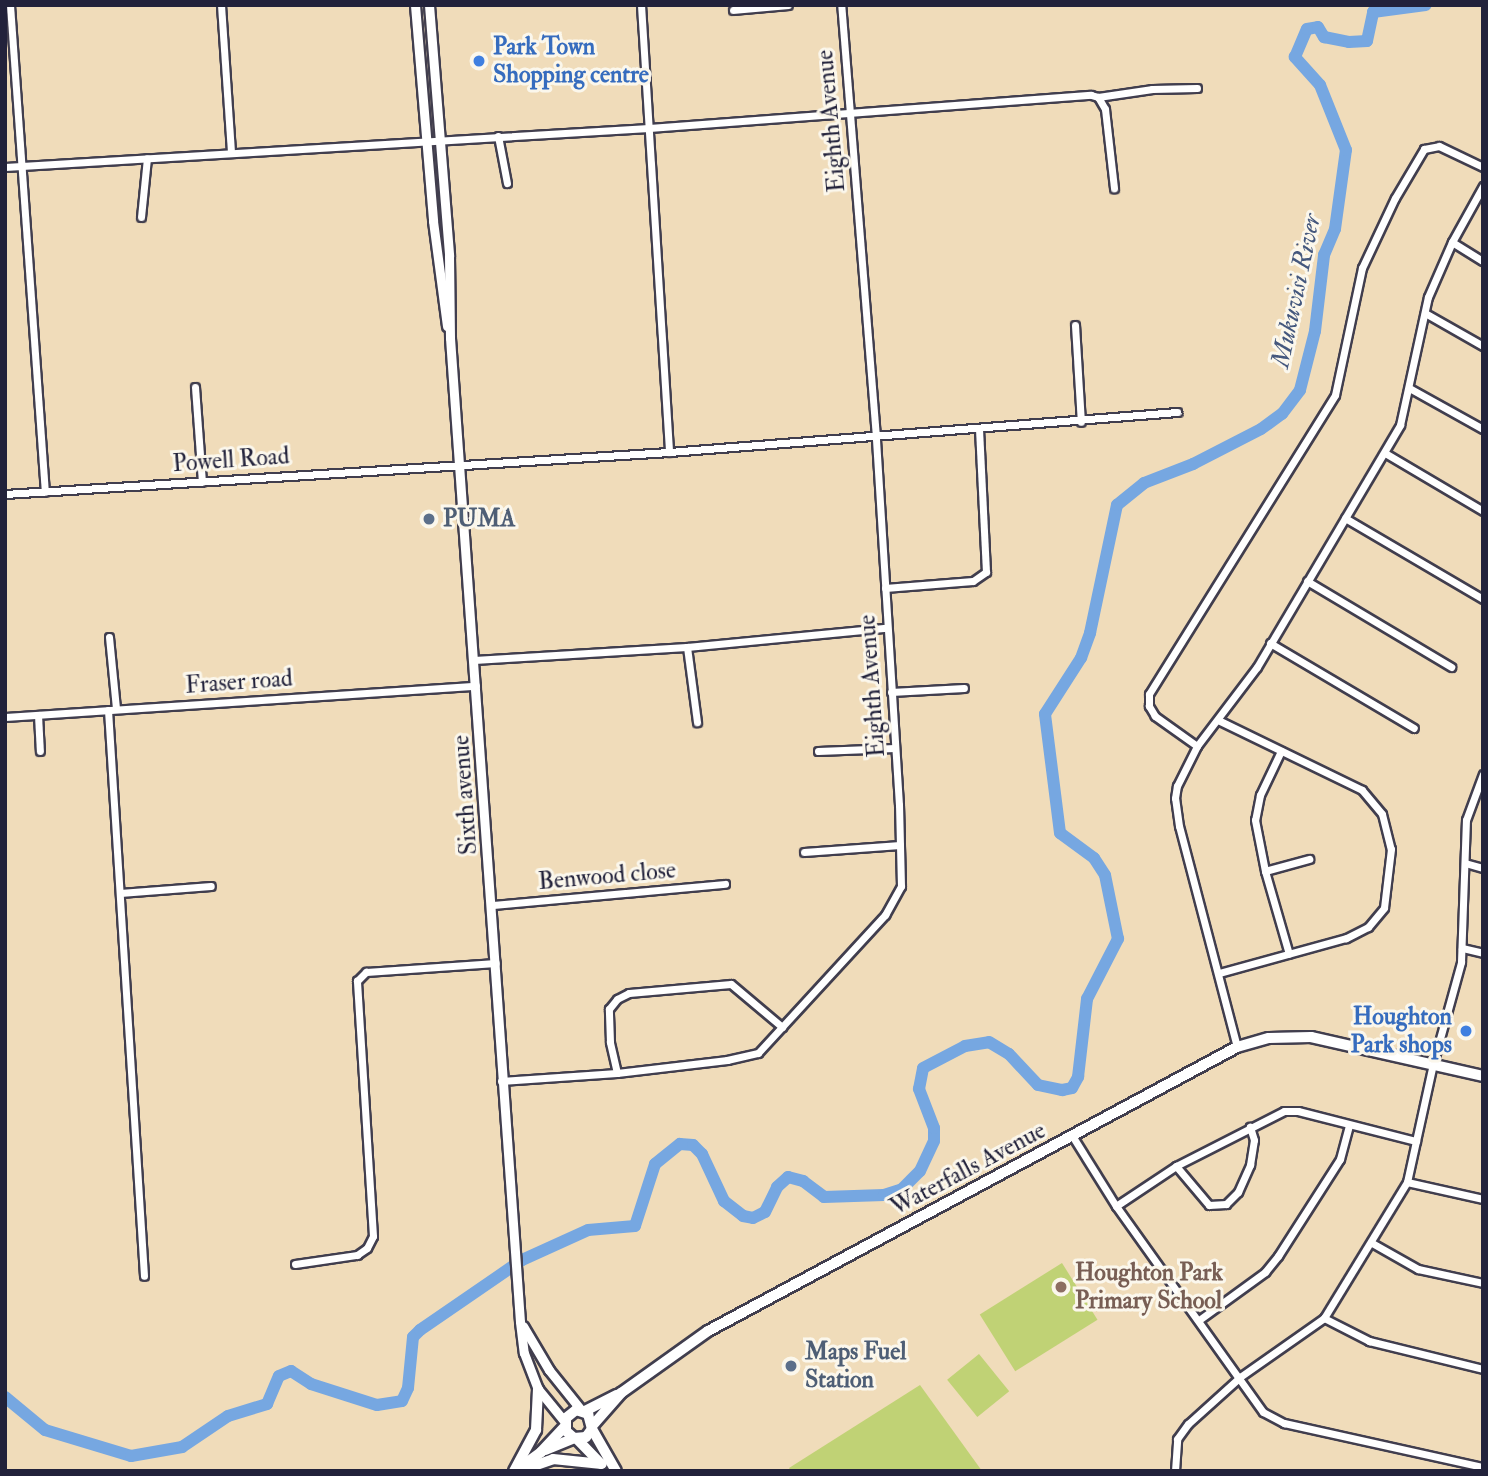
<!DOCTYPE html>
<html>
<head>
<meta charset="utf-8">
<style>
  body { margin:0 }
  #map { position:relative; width:1488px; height:1476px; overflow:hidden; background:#f0dcba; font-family:"IM FELL Double Pica",serif }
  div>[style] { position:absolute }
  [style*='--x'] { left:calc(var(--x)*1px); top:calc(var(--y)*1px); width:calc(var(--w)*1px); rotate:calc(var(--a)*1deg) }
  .green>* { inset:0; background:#c0d275; transform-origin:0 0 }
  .river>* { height:12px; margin:-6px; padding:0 6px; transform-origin:6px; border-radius:6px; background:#76a7e1 }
  .roads { filter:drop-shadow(2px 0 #413e4e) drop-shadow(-2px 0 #413e4e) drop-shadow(0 2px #413e4e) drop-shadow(0 -2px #413e4e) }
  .minor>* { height:7px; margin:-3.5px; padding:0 3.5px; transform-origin:3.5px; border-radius:3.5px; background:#fff }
  .tertiary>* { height:9px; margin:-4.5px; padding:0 4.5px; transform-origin:4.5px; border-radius:4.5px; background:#fff }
  .secondary>* { height:10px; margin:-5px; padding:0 5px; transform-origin:5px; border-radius:5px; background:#fff }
  .dots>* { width:19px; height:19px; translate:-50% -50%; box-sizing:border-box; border:4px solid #fbf7ec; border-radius:50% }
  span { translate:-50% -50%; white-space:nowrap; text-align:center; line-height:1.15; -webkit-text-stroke:6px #fbf7ec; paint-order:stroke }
  .shop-label { font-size:24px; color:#366cbe; font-weight:700 }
  .left { translate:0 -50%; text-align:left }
  .right { translate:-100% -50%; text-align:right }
  .street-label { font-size:24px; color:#22223b }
  .service-label { font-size:24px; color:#4e5e75; font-weight:700 }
  .education-label { font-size:24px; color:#785e54; font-weight:700 }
  .water-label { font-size:26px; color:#44577d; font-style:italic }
  .frame { position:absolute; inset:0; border:7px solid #22223b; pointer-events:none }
</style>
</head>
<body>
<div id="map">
  <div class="green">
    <i style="left:1062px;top:1263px;width:67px;height:97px;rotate:58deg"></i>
    <i style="left:979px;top:1354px;width:48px;height:41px;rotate:51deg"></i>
    <i style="clip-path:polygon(920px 1385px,982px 1471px,791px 1471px,789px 1468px)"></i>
  </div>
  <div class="river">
    <i style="--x:5;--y:1397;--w:52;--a:39.5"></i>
    <i style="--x:45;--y:1430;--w:90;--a:16.8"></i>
    <i style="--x:131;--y:1456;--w:52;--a:-10"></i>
    <i style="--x:182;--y:1447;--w:55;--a:-34"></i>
    <i style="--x:228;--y:1416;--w:41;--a:-17.1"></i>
    <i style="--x:267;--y:1404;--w:30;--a:-67"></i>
    <i style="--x:279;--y:1376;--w:13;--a:-23"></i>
    <i style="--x:291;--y:1371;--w:24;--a:33"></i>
    <i style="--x:311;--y:1384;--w:69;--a:17.7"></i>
    <i style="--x:377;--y:1405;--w:25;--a:-9"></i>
    <i style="--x:402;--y:1401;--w:14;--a:-65"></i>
    <i style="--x:408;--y:1388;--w:51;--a:-84.4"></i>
    <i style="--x:413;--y:1337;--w:10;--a:-45"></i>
    <i style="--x:420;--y:1330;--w:124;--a:-34.5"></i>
    <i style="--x:522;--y:1260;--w:72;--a:-24.4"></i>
    <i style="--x:588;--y:1230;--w:47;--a:-4.9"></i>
    <i style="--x:635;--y:1226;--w:65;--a:-72.1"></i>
    <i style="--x:655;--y:1164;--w:32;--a:-39"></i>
    <i style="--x:680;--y:1144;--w:13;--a:4"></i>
    <i style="--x:693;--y:1145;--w:13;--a:45"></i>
    <i style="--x:702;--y:1154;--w:52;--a:64.9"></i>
    <i style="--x:724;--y:1201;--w:24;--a:38"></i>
    <i style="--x:743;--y:1216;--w:10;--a:11"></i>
    <i style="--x:753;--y:1218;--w:13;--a:-27"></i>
    <i style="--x:765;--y:1212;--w:28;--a:-64"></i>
    <i style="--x:777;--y:1187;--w:15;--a:-42"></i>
    <i style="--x:788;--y:1177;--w:16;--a:15"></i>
    <i style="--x:803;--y:1181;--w:26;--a:37"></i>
    <i style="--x:824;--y:1197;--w:60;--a:-1.9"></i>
    <i style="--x:884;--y:1195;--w:19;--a:-18"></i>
    <i style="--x:902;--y:1189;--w:25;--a:-45"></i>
    <i style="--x:920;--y:1171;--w:33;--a:-65"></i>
    <i style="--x:934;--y:1141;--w:13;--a:-90"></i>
    <i style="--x:934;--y:1128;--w:42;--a:-111"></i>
    <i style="--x:919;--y:1089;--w:21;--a:-79"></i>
    <i style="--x:923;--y:1068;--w:47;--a:-27.6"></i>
    <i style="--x:965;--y:1046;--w:24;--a:-9"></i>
    <i style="--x:989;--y:1042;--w:23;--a:31"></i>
    <i style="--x:1009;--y:1054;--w:42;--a:46.9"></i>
    <i style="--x:1038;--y:1085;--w:25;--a:12"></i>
    <i style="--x:1062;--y:1090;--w:10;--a:-11"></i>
    <i style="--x:1072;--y:1088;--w:13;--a:-61"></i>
    <i style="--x:1078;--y:1077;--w:79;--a:-83.4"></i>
    <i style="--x:1087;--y:999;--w:68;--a:-62.7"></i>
    <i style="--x:1118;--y:939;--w:65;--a:-101.5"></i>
    <i style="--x:1105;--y:875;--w:20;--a:-123"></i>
    <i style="--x:1094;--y:858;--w:42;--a:-143.7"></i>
    <i style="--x:1060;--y:833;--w:120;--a:-97.2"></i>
    <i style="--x:1045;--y:714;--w:67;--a:-57.3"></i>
    <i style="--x:1081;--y:658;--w:27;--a:-70"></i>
    <i style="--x:1090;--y:633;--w:131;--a:-78.1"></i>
    <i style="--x:1117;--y:505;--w:35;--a:-39"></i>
    <i style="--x:1144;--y:483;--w:53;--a:-21.2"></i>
    <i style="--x:1193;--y:464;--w:76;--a:-27.2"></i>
    <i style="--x:1261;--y:429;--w:26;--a:-36"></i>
    <i style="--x:1282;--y:414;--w:30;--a:-53"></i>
    <i style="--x:1300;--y:390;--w:61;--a:-75.7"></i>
    <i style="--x:1315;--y:331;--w:77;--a:-83.2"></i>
    <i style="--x:1324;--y:255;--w:28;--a:-67"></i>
    <i style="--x:1335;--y:229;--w:80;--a:-82.1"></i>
    <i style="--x:1346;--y:150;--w:70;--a:-111.8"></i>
    <i style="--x:1320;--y:85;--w:38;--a:-132"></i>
    <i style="--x:1295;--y:57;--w:30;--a:-67"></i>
    <i style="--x:1307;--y:29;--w:11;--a:-10"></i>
    <i style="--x:1318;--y:27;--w:12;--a:59"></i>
    <i style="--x:1324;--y:37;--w:25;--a:11"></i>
    <i style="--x:1349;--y:42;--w:18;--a:-3"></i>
    <i style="--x:1367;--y:41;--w:30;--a:-78"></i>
    <i style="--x:1373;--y:12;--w:53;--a:-7.5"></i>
  </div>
  <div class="roads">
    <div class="minor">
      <i style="--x:10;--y:5;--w:488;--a:85.9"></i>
      <i style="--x:221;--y:5;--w:148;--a:86.1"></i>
      <i style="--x:641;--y:5;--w:448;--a:86.4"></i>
      <i style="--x:733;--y:10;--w:55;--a:-5.2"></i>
      <i style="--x:1098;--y:97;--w:55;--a:-8.4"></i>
      <i style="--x:1152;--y:89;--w:45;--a:-1.3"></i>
      <i style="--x:498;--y:136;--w:48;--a:79.2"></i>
      <i style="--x:5;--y:167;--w:645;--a:-3.47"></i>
      <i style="--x:649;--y:128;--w:443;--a:-4.3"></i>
      <i style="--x:1091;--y:95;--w:7;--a:16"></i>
      <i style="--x:1098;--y:97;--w:14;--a:60"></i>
      <i style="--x:1105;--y:109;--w:80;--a:83.5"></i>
      <i style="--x:141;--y:217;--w:59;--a:-84.2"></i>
      <i style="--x:1452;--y:242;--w:36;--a:32"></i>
      <i style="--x:1425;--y:313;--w:67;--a:29.6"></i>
      <i style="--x:1075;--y:325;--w:97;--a:86.5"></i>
      <i style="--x:195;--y:387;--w:95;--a:85.8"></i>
      <i style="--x:1411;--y:389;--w:82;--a:29.1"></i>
      <i style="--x:1385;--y:453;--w:114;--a:30.6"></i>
      <i style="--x:5;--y:494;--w:665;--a:-3.62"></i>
      <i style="--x:669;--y:452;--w:510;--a:-4.5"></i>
      <i style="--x:1345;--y:518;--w:160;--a:30.4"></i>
      <i style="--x:1307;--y:581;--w:168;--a:30.8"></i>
      <i style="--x:885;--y:588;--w:88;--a:-4.5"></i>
      <i style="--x:973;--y:581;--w:16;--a:-35"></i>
      <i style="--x:986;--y:572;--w:143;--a:-92.8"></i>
      <i style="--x:109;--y:637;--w:72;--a:84.4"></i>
      <i style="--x:1270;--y:643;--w:167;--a:30.6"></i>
      <i style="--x:687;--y:647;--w:76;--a:82.4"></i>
      <i style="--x:474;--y:660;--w:213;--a:-3.5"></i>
      <i style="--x:687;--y:647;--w:200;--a:-5.5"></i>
      <i style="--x:891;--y:692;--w:73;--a:-3.1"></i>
      <i style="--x:108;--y:710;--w:567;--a:86.36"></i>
      <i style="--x:38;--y:715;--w:36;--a:87"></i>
      <i style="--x:5;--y:717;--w:472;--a:-3.8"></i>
      <i style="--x:1218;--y:720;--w:160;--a:25.9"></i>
      <i style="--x:1362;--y:790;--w:31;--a:50"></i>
      <i style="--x:1382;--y:814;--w:36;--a:76"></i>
      <i style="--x:1391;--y:849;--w:59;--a:96.8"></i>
      <i style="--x:1384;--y:908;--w:25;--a:130"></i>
      <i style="--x:1368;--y:927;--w:25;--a:153"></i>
      <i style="--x:1346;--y:938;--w:132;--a:164.6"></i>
      <i style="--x:1197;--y:746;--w:52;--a:-144.5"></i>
      <i style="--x:1155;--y:716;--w:12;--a:-121"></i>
      <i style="--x:1149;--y:706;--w:12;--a:-90"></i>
      <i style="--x:1149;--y:694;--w:352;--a:-58.1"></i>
      <i style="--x:1335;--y:395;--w:130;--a:-78"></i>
      <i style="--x:1362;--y:268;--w:77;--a:-64.8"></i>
      <i style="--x:1395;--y:198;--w:57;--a:-59.4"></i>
      <i style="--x:1424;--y:149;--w:15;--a:-11"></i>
      <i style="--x:1439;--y:146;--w:49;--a:25.5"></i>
      <i style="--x:818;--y:751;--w:77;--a:-2.2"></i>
      <i style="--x:1281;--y:751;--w:49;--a:115.5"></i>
      <i style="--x:1260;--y:795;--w:25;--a:101"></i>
      <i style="--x:1255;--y:820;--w:52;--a:78.9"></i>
      <i style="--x:1265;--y:871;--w:86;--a:73.9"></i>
      <i style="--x:804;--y:852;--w:96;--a:-4.2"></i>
      <i style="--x:1465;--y:863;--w:19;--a:16"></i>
      <i style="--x:1265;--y:871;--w:46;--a:-15.3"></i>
      <i style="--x:120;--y:893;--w:91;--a:-4.4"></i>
      <i style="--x:493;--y:905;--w:233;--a:-5.2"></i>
      <i style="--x:1462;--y:948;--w:22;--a:13"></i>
      <i style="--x:1237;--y:1047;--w:228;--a:-104.7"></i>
      <i style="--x:1179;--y:826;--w:28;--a:-98"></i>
      <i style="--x:1175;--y:798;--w:12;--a:-81"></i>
      <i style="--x:1177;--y:786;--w:45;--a:-63.4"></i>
      <i style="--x:1197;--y:746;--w:99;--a:-52.8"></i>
      <i style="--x:1257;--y:667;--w:281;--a:-59.4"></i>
      <i style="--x:1400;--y:425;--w:131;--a:-77.7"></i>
      <i style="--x:1428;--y:297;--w:60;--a:-66.4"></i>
      <i style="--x:1452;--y:242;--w:64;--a:-61"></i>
      <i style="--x:617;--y:1073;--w:32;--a:-103"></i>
      <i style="--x:610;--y:1042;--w:33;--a:-92"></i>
      <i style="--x:609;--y:1009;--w:13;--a:-51"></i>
      <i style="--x:617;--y:999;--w:13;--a:-27"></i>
      <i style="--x:629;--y:993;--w:102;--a:-5"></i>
      <i style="--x:731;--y:984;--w:67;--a:40.1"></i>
      <i style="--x:501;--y:1081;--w:116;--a:-3.9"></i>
      <i style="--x:617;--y:1073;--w:111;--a:-6.7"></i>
      <i style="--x:727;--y:1060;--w:32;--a:-13"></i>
      <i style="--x:758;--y:1053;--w:188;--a:-47.4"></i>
      <i style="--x:885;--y:915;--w:33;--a:-61"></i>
      <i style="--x:901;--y:886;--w:81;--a:-91.4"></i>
      <i style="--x:899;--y:805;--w:369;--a:-93.6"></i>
      <i style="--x:876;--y:437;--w:433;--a:-94.6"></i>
      <i style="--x:1073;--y:1137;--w:81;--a:58.1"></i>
      <i style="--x:1116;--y:1206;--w:253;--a:54.5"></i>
      <i style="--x:1263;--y:1412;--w:24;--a:28"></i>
      <i style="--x:1284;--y:1423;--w:204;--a:12.5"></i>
      <i style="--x:1176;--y:1166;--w:51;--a:49.8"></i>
      <i style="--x:1209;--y:1205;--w:17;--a:-3"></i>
      <i style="--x:1226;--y:1204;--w:17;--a:-45"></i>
      <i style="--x:1238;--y:1192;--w:30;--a:-66"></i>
      <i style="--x:1250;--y:1165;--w:25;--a:-81"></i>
      <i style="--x:1254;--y:1140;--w:14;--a:-107"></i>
      <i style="--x:1407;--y:1182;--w:78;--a:12.6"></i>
      <i style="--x:1116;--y:1206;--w:72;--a:-33.7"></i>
      <i style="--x:1176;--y:1166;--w:121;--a:-27"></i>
      <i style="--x:1284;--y:1111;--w:14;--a:0"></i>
      <i style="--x:1298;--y:1111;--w:122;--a:14.3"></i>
      <i style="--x:1372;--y:1243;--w:53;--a:29.5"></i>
      <i style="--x:1418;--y:1269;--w:66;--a:12.2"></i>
      <i style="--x:295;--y:1264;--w:63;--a:-8.3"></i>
      <i style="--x:357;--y:1255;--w:12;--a:-35"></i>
      <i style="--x:367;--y:1248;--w:13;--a:-63"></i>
      <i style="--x:373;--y:1236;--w:256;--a:-93.6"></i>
      <i style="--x:357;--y:981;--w:13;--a:-45"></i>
      <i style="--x:366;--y:972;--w:130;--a:-4"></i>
      <i style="--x:1324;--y:1318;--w:51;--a:27.1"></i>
      <i style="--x:1369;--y:1341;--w:117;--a:13.8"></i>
      <i style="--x:1199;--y:1320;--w:82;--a:-36"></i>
      <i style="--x:1265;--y:1272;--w:21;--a:-51"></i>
      <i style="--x:1278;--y:1256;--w:115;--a:-57.4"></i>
      <i style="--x:1340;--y:1159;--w:35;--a:-75"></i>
      <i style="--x:1175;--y:1471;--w:32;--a:-86"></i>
      <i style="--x:1177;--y:1439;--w:19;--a:-54"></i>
      <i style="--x:1188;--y:1424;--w:70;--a:-42.1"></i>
      <i style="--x:1240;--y:1377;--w:103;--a:-35.1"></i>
      <i style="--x:1324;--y:1318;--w:159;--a:-58.6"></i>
      <i style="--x:1407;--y:1182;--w:121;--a:-77.6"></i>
      <i style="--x:1433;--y:1064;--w:106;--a:-74.6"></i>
      <i style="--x:1461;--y:962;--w:142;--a:-88"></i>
      <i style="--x:1466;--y:820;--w:49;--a:-69.7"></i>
    </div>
    <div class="tertiary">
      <i style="--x:415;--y:5;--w:217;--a:85.2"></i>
      <i style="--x:433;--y:221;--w:106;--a:82.4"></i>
      <i style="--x:429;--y:5;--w:252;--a:85.4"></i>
      <i style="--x:449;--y:256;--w:82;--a:89.3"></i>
      <i style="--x:450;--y:338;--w:986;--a:85.93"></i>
      <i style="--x:520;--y:1322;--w:31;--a:83"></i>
      <i style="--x:524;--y:1353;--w:39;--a:69"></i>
      <i style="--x:538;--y:1389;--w:43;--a:50.7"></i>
      <i style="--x:523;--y:1326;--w:51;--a:59.4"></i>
      <i style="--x:549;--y:1370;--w:51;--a:51.3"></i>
    </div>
    <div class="secondary">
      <i style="--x:585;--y:1411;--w:36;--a:-27"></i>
      <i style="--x:593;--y:1425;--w:43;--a:-48.8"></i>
      <i style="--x:621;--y:1393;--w:107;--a:-35.5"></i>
      <i style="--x:708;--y:1331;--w:600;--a:-28.23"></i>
      <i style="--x:1237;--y:1047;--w:33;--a:-16"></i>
      <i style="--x:1269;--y:1038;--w:42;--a:-1.4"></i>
      <i style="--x:1311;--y:1037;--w:176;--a:12.8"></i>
      <i style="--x:592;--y:1429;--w:10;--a:127"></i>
      <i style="--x:586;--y:1437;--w:12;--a:175"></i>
      <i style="--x:574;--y:1438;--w:11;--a:-139"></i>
      <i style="--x:566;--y:1431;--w:13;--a:-90"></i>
      <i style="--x:566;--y:1418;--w:13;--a:-39"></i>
      <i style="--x:576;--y:1410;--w:13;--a:18"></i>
      <i style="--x:588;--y:1414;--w:16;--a:75"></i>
      <i style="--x:592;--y:1429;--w:48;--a:60.3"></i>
      <i style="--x:576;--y:1438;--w:36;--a:46"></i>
      <i style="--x:545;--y:1450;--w:31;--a:-22"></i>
      <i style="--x:522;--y:1466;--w:24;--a:-36"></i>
      <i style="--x:541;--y:1452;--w:35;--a:-47"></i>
      <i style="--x:514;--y:1471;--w:47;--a:-61.8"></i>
      <i style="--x:536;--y:1430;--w:41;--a:-87.2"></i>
      <i style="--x:519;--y:1471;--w:36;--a:-19"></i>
      <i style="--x:553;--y:1459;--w:49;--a:5.8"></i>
    </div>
  </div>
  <div class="dots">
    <i style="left:479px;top:61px;background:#3f7fe0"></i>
    <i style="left:429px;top:519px;background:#5c6f8a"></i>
    <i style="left:1466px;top:1031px;background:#3f7fe0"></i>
    <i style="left:1061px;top:1287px;background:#8d6e63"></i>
    <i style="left:791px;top:1366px;background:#5c6f8a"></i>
  </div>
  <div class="shop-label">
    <span class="left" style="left:493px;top:61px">Park Town<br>Shopping centre</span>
    <span class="right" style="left:1452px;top:1031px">Houghton<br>Park shops</span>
  </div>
  <div class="street-label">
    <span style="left:831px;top:121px;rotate:-95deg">Eighth Avenue</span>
    <span style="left:231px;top:460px;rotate:-4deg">Powell Road</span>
    <span style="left:239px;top:682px;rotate:-4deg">Fraser road</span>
    <span style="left:872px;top:686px;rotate:-94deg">Eighth Avenue</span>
    <span style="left:465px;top:795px;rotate:-94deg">Sixth avenue</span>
    <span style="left:607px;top:876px;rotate:-5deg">Benwood close</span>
    <span style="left:968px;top:1169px;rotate:-28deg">Waterfalls Avenue</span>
  </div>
  <div class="service-label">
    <span class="left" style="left:443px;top:519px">PUMA</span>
    <span class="left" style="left:805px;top:1366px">Maps Fuel<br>Station</span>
  </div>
  <div class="education-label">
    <span class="left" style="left:1075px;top:1287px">Houghton Park<br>Primary School</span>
  </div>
  <div class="water-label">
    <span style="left:1297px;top:291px;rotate:-78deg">Mukuvisi River</span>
  </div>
  <div class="frame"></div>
</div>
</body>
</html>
